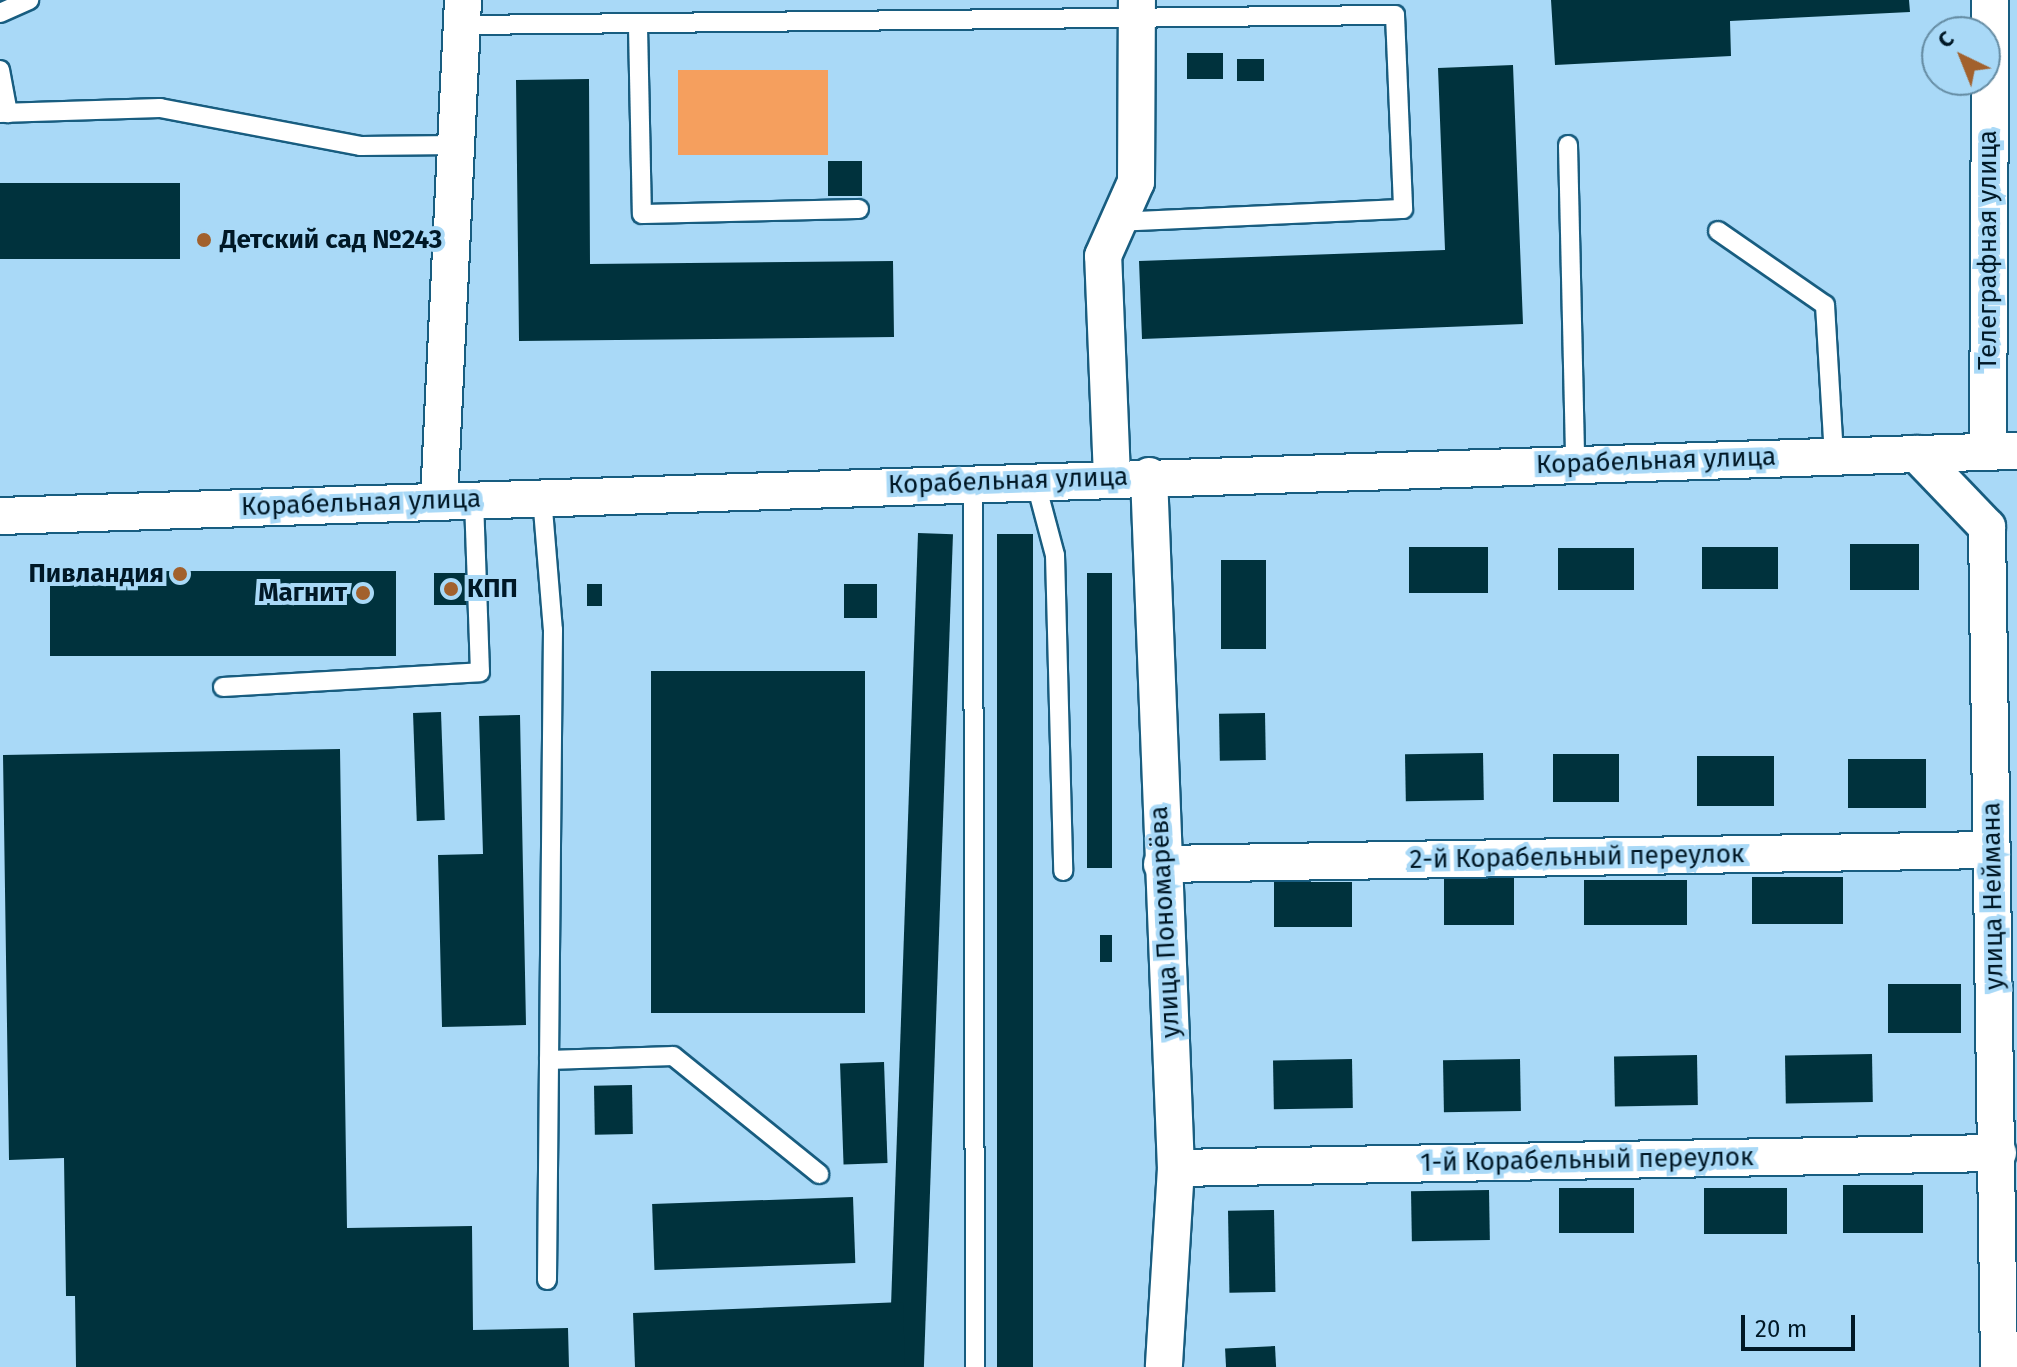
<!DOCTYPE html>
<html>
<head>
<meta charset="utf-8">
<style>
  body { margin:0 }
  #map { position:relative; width:2017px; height:1367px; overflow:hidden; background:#a9d9f7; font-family:"Fira Sans",sans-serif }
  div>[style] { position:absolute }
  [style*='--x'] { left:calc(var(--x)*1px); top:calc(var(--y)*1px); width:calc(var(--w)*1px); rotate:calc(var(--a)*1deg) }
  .green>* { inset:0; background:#f59f5e; transform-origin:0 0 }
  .building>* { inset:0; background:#00323d; transform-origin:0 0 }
  .roads { filter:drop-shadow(2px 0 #185d80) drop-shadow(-2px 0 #185d80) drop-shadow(0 2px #185d80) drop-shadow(0 -2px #185d80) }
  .service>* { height:18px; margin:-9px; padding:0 9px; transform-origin:9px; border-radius:9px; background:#fff }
  .minor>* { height:36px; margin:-18px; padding:0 18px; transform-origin:18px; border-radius:18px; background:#fff }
  .dots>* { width:22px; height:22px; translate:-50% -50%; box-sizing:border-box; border:4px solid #a9d9f7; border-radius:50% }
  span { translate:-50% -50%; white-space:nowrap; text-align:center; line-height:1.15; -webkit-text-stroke:8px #a9d9f7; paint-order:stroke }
  .poi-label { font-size:26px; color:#001826; font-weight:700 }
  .left { translate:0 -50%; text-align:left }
  .right { translate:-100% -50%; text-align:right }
  .street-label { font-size:26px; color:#001826 }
  .north { position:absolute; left:1921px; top:16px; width:80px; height:80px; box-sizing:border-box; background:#a9d9f7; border:2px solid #658ca3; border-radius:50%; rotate:317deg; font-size:22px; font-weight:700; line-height:32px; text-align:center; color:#001826 }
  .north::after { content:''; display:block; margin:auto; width:28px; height:36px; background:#a2612d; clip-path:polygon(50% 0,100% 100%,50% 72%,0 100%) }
  .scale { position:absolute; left:1741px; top:1315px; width:114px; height:36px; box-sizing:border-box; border:4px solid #001826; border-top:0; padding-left:10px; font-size:24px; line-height:28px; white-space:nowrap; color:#001826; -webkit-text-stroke:6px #a9d9f7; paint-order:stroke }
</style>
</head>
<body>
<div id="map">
  <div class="green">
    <i style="left:828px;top:70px;width:85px;height:150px;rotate:90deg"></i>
  </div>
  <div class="building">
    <i style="clip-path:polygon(1551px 0,1909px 0,1910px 12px,1730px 21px,1731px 56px,1555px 65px)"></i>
    <i style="left:1223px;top:53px;width:26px;height:36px;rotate:90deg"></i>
    <i style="left:1264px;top:59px;width:22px;height:27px;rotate:90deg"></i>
    <i style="clip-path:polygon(1513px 65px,1523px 324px,1142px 339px,1139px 261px,1445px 250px,1438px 68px)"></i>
    <i style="clip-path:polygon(589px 79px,590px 264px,893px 261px,894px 337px,519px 341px,516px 80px)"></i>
    <i style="left:862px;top:161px;width:35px;height:34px;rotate:90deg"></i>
    <i style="left:180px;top:183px;width:76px;height:180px;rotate:90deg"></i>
    <i style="left:918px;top:533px;width:35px;height:834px;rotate:2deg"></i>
    <i style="left:1033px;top:534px;width:833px;height:36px;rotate:90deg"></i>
    <i style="left:1850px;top:544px;width:69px;height:46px"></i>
    <i style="left:1488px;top:547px;width:46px;height:79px;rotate:90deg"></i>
    <i style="left:1778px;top:547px;width:42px;height:76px;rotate:90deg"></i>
    <i style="left:1634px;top:548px;width:42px;height:76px;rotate:90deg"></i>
    <i style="left:1221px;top:560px;width:45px;height:89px"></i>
    <i style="left:396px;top:571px;width:85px;height:346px;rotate:90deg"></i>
    <i style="left:434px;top:573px;width:35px;height:32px"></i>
    <i style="left:1087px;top:573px;width:25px;height:295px"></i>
    <i style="left:602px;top:584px;width:22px;height:15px;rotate:90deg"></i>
    <i style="left:877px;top:584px;width:34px;height:33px;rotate:90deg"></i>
    <i style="left:651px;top:671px;width:214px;height:342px"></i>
    <i style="left:441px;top:712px;width:108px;height:28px;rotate:88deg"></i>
    <i style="left:1265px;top:713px;width:47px;height:46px;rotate:89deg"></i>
    <i style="clip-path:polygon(520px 715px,526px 1025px,442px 1027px,438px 855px,483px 854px,479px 716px)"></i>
    <i style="clip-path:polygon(340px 749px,347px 1228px,472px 1226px,473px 1330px,568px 1328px,569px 1367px,76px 1367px,75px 1296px,66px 1296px,64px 1158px,9px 1160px,3px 755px)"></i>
    <i style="left:1483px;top:753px;width:47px;height:78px;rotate:89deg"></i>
    <i style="left:1553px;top:754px;width:66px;height:48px"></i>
    <i style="left:1774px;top:756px;width:50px;height:77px;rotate:90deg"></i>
    <i style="left:1848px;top:759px;width:78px;height:49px"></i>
    <i style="left:1843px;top:877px;width:47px;height:91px;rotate:90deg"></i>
    <i style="left:1514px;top:878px;width:47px;height:70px;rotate:90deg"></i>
    <i style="left:1687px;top:880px;width:45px;height:103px;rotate:90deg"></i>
    <i style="left:1352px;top:882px;width:45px;height:78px;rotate:90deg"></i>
    <i style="left:1100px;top:935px;width:12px;height:27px"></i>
    <i style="left:1961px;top:984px;width:49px;height:73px;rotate:90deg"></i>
    <i style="left:1872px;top:1054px;width:48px;height:87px;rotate:89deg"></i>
    <i style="left:1697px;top:1055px;width:50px;height:83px;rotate:89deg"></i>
    <i style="left:1352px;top:1059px;width:49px;height:79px;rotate:89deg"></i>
    <i style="left:1520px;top:1059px;width:52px;height:77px;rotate:89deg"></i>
    <i style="left:884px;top:1062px;width:101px;height:44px;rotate:88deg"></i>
    <i style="left:632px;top:1085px;width:49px;height:38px;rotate:89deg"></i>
    <i style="left:1923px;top:1185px;width:48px;height:80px;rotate:90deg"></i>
    <i style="left:1559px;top:1188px;width:75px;height:45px"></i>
    <i style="left:1787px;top:1188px;width:46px;height:83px;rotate:90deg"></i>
    <i style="left:1489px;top:1190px;width:50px;height:78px;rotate:89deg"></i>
    <i style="left:853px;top:1197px;width:66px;height:201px;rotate:88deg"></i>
    <i style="left:1274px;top:1210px;width:82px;height:46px;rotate:89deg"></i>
    <i style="clip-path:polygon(903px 1302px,905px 1367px,635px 1367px,633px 1313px)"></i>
    <i style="left:1275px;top:1346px;width:21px;height:50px;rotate:87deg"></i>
  </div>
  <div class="roads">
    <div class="service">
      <i style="--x:0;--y:13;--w:32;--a:-24"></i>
      <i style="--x:464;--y:25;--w:931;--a:-0.62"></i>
      <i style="--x:1395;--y:15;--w:194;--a:87.6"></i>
      <i style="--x:1403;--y:209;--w:285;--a:177.4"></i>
      <i style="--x:638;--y:27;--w:187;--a:88.8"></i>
      <i style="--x:642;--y:214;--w:217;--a:-1.3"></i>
      <i style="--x:0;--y:70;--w:44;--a:79.5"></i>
      <i style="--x:0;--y:113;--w:160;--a:-1.8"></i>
      <i style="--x:160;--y:108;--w:205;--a:10.7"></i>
      <i style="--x:361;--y:146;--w:96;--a:-0.6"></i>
      <i style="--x:1568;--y:145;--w:319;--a:88.7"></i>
      <i style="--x:1718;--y:231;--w:130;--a:34.7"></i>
      <i style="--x:1825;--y:305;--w:152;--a:86.6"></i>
      <i style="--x:1035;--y:480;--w:78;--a:75.1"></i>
      <i style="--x:1055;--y:555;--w:316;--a:88.5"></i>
      <i style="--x:973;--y:482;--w:885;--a:89.87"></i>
      <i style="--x:542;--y:497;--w:133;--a:85.3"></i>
      <i style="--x:553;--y:630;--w:650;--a:90.53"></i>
      <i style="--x:223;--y:687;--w:257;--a:-3.3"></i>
      <i style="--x:480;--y:672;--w:173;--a:-92"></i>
      <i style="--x:549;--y:1060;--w:124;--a:-1.8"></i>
      <i style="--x:673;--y:1056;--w:188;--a:38.9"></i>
    </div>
    <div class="minor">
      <i style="--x:1988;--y:452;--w:452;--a:-89.7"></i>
      <i style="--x:1917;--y:454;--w:101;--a:46.2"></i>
      <i style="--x:1987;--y:527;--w:840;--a:89.18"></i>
      <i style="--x:1149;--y:476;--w:693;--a:87.77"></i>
      <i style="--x:1176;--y:1168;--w:199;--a:93.5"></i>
      <i style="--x:1112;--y:477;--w:221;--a:-92.3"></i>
      <i style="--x:1103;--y:256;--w:81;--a:-66"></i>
      <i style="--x:1136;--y:182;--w:182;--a:-89.7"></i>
      <i style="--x:439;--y:500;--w:501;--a:-87.25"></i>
      <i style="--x:0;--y:516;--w:2018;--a:-1.85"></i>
      <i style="--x:1162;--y:864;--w:830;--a:-0.97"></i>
      <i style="--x:1176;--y:1168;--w:822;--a:-1.05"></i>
    </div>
  </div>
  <div class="dots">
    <i style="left:204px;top:240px;background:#a2612d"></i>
    <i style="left:180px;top:574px;background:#a2612d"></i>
    <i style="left:451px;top:589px;background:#a2612d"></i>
    <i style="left:363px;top:593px;background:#a2612d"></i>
  </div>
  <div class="poi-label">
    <span class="left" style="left:220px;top:240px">Детский сад №243</span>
    <span class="right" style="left:164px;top:574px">Пивландия</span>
    <span class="left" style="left:467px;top:589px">КПП</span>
    <span class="right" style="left:347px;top:593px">Магнит</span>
  </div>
  <div class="street-label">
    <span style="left:1988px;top:250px;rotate:-90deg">Телеграфная улица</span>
    <span style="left:1656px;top:461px;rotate:-2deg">Корабельная улица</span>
    <span style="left:1008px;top:481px;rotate:-2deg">Корабельная улица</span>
    <span style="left:361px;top:503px;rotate:-2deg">Корабельная улица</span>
    <span style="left:1577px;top:857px;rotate:-1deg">2-й Корабельный переулок</span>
    <span style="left:1993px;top:896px;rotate:-91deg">улица Неймана</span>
    <span style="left:1165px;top:922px;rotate:-93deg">улица Пономарёва</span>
    <span style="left:1587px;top:1160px;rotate:-1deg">1-й Корабельный переулок</span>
  </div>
  <div class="north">С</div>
  <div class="scale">20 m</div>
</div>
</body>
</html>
